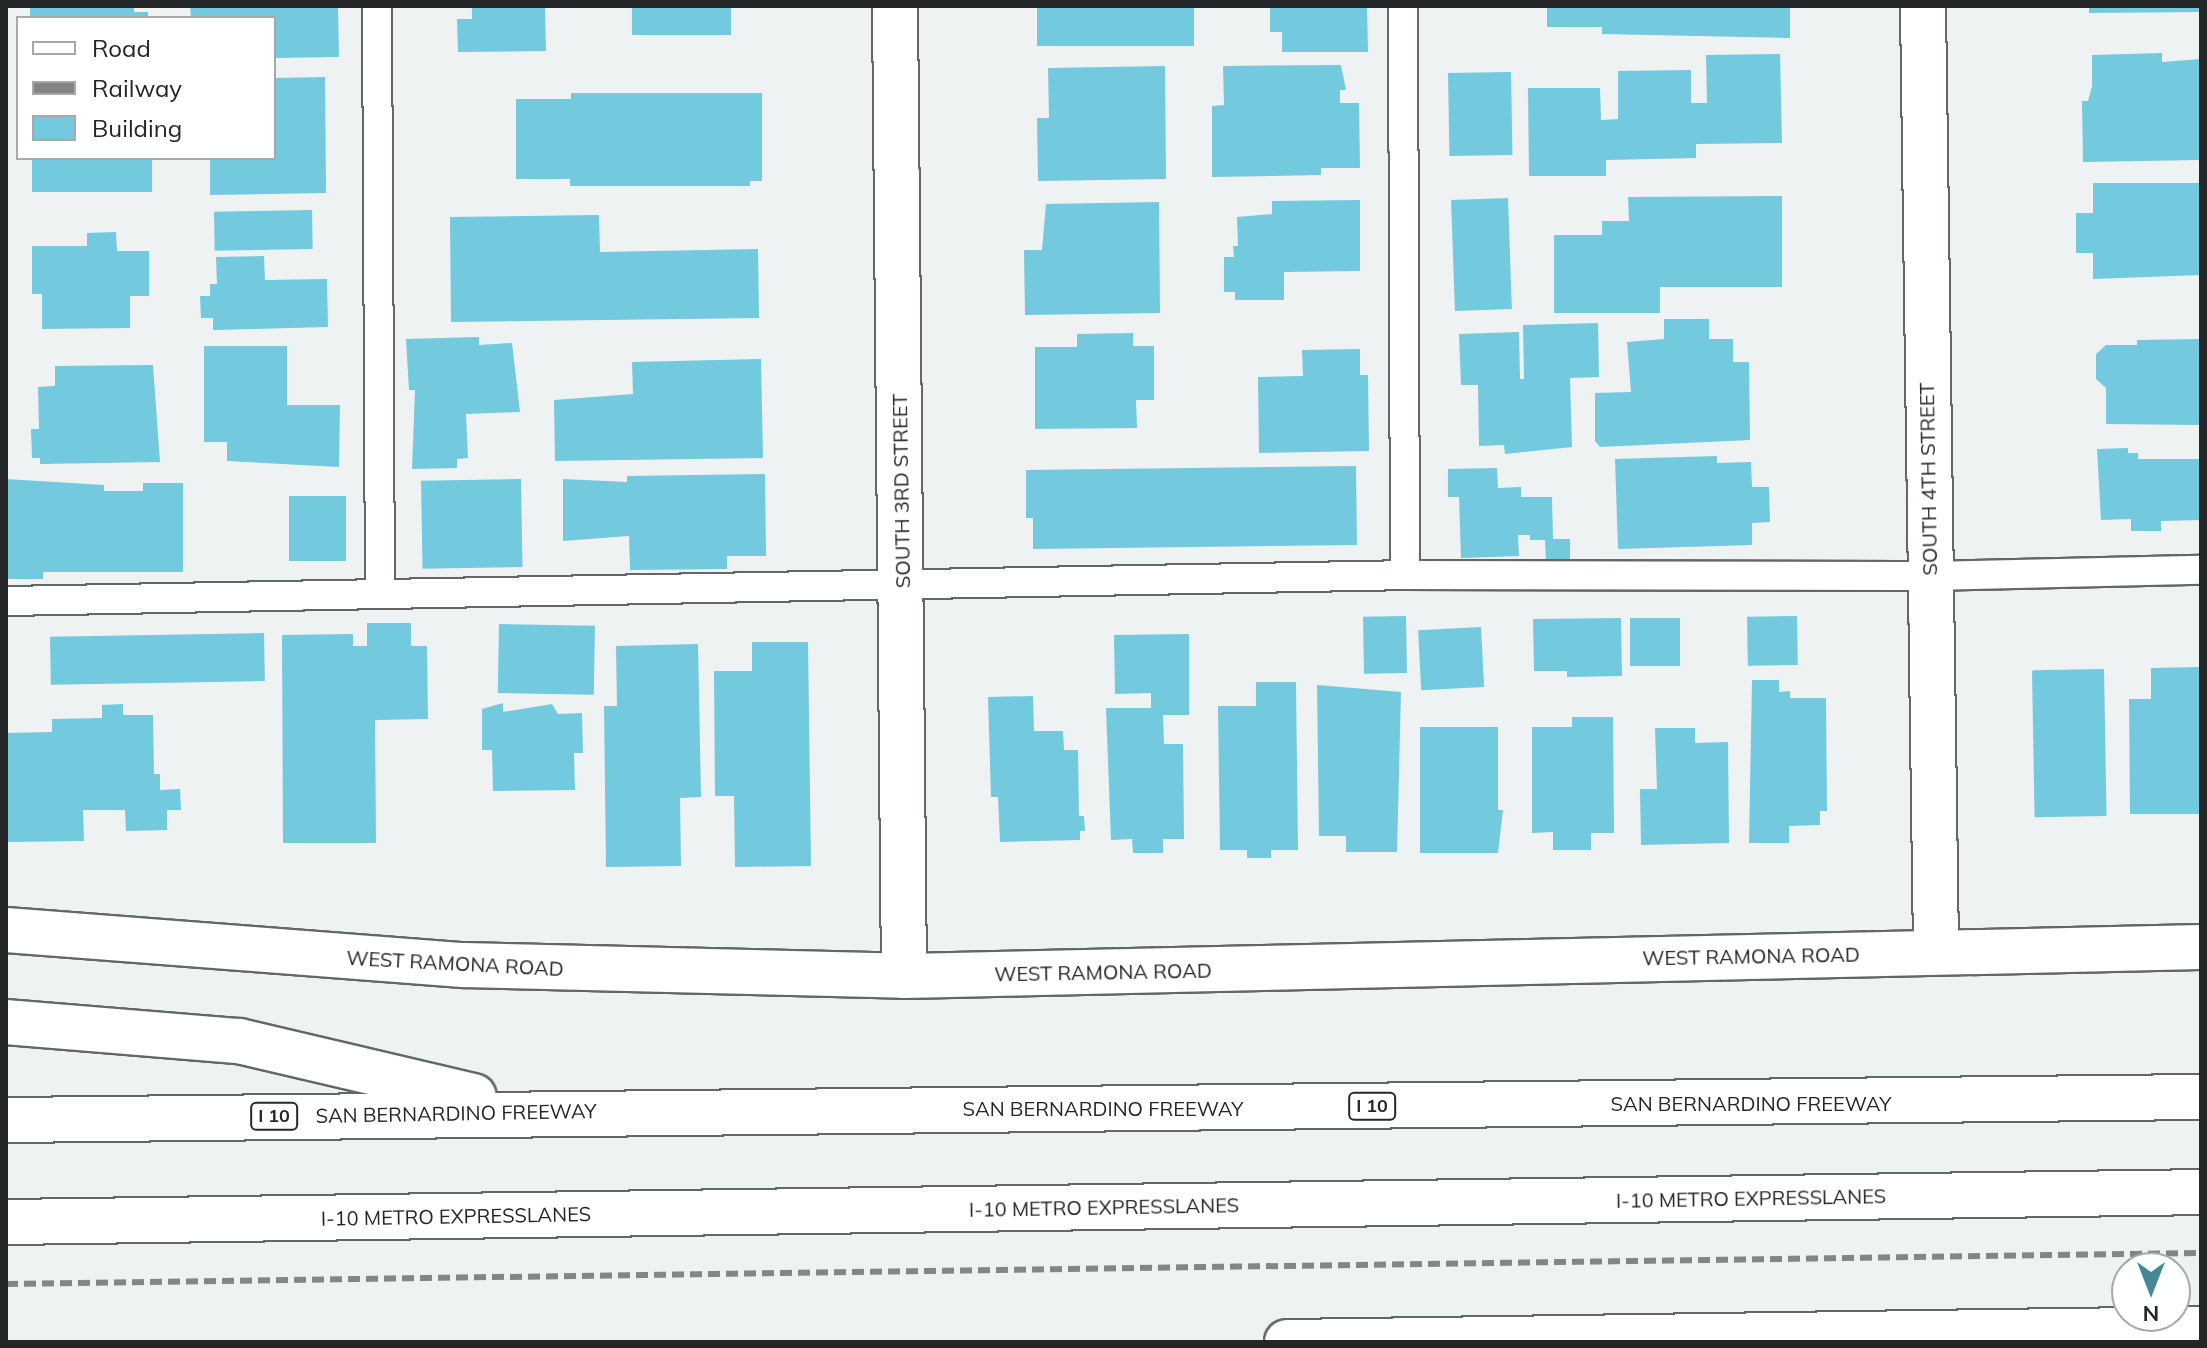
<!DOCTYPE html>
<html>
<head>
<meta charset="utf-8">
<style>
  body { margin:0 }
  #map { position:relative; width:2207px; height:1348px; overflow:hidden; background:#eef2f3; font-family:Mulish,sans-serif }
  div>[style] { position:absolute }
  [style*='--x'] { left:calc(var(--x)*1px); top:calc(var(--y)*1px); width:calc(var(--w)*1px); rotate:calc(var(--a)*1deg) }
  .building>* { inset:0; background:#73c9de; transform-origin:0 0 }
  .roads { filter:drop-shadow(2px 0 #636768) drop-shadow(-2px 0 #636768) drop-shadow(0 2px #636768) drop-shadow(0 -2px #636768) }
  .service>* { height:28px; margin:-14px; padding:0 14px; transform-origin:14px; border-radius:14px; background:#fff }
  .minor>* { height:44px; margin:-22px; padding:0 22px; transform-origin:22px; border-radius:22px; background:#fff }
  .motorway>* { height:44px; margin:-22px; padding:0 22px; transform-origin:22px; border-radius:22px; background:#fff }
  .rail>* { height:6px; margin-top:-3px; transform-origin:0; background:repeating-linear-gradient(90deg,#838586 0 12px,transparent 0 18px) }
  span { translate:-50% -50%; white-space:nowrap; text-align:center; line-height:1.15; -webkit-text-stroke:7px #feffff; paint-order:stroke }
  .shield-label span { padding:2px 6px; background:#feffff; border:2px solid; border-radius:6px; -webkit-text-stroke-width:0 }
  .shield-label { font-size:18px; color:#252627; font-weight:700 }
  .street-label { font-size:20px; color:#252627 }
  .frame { position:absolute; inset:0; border:8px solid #252627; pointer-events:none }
  .legend { position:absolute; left:16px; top:16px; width:260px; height:144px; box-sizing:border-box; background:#feffff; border:2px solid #a7a8a9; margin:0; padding:10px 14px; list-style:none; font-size:24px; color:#252627 }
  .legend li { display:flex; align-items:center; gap:16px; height:40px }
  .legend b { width:40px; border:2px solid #a7a8a9 }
  .north { position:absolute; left:2111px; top:1252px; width:80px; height:80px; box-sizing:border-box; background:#feffff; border:2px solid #a7a8a9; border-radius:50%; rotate:180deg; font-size:22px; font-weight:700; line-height:32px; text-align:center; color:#252627 }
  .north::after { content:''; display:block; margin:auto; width:28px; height:36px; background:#448797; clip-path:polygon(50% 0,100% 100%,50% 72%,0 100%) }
</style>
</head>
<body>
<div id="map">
  <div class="building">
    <i style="clip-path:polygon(30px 6px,134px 6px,134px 12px,148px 12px,148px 18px,30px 18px)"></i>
    <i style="clip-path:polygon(190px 6px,338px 6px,339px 57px,274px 58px,274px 18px,191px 18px)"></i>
    <i style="clip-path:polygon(472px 6px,545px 6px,546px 51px,458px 52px,457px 19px,472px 19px)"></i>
    <i style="left:632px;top:6px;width:99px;height:29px"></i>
    <i style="left:1037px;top:6px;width:157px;height:40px"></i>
    <i style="clip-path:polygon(1270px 6px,1367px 6px,1368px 52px,1282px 52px,1282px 32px,1270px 32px)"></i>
    <i style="clip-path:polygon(1547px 6px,1790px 6px,1790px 38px,1602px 34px,1602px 27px,1547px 27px)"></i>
    <i style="clip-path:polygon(2089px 6px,2201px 6px,2201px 12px,2089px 13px)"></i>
    <i style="clip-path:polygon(2162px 53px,2162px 62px,2201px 59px,2199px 160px,2083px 162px,2082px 101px,2088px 101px,2092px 86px,2092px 55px)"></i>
    <i style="clip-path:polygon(1780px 54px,1782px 143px,1696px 144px,1696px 158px,1606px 160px,1606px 176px,1529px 176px,1528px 88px,1600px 88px,1601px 120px,1618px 119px,1618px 71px,1691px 70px,1691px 103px,1707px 103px,1706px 55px)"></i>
    <i style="clip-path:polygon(1341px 65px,1346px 90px,1340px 90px,1340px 103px,1359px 103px,1360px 168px,1321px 168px,1321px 175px,1212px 177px,1212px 106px,1224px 105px,1223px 66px)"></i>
    <i style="clip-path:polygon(1165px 66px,1166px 179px,1038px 181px,1037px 118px,1049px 118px,1048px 68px)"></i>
    <i style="left:1511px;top:72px;width:83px;height:63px;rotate:89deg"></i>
    <i style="clip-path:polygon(325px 77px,326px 193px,210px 195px,210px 158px,274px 158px,274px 78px)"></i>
    <i style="clip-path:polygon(571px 93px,762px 93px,762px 181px,750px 181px,750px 186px,570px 186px,570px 179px,516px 179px,516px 99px,571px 99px)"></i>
    <i style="left:32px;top:158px;width:120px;height:34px"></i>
    <i style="clip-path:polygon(2093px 183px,2201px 183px,2201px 275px,2093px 279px,2093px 253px,2076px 253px,2076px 213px,2093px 213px)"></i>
    <i style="clip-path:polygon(1782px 196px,1782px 287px,1660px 287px,1660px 313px,1554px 313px,1554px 235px,1602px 235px,1602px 221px,1629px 221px,1628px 197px)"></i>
    <i style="left:1508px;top:198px;width:111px;height:57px;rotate:88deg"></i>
    <i style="clip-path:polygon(1360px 200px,1360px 271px,1284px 272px,1284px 300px,1235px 300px,1235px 292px,1224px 292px,1224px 257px,1234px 257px,1233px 246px,1238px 246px,1237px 217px,1272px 214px,1272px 201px)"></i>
    <i style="clip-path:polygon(1159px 202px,1160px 313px,1025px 315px,1024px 250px,1042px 250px,1046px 204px)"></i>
    <i style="left:312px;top:210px;width:39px;height:98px;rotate:89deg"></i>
    <i style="clip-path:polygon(599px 215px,600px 252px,758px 249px,759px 318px,451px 322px,450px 217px)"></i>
    <i style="clip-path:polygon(116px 232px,117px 251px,149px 251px,149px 296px,130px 296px,130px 328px,42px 329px,42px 294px,32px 294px,32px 246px,87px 246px,87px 233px)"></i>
    <i style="clip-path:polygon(264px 256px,265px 280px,327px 279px,328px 327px,213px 330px,213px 318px,201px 318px,200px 296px,210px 296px,210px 284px,217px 284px,216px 257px)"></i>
    <i style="clip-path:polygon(1664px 319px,1709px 319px,1709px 339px,1733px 339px,1733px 362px,1749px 362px,1750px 440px,1600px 447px,1595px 441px,1595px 393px,1631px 392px,1627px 342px,1664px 339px)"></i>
    <i style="clip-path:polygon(1598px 323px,1599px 377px,1570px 378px,1572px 447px,1505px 454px,1504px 445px,1479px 446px,1478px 385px,1461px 385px,1459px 334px,1519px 332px,1520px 379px,1524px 379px,1523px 325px)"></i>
    <i style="clip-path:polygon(1133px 333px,1133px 346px,1154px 346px,1154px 400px,1136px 400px,1137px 428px,1035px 429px,1035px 347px,1077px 347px,1077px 334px)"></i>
    <i style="clip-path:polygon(479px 337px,479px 345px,512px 343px,520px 412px,466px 414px,468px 458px,457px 459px,457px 468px,412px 469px,415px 390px,409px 390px,406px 339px)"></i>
    <i style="clip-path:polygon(2201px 339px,2201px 425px,2106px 424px,2106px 388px,2096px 379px,2096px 354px,2106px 345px,2137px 345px,2137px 340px)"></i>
    <i style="clip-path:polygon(204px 346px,287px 346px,287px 405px,340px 405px,339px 467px,227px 461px,227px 442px,204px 442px)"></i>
    <i style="clip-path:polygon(1360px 349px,1360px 375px,1368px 375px,1369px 451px,1259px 453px,1258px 377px,1303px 376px,1302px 350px)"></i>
    <i style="clip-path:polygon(761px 359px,763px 458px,555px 461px,554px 400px,633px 394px,632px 362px)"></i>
    <i style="clip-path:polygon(153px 365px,160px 462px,40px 464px,40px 458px,32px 458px,31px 429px,39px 429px,38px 387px,55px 386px,55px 366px)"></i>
    <i style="clip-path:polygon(2128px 448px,2128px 453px,2138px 453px,2138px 459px,2201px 459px,2201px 520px,2161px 521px,2161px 531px,2131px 531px,2131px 519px,2101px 520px,2097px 449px)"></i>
    <i style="clip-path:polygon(1717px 456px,1717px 463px,1751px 462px,1752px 487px,1769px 487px,1770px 522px,1752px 523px,1752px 545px,1618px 549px,1615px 459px)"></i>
    <i style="clip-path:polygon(1356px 466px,1357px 545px,1033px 549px,1033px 518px,1026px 518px,1026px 470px)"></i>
    <i style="clip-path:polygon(1497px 468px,1498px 488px,1521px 487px,1521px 497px,1552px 497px,1553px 539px,1570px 539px,1570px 561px,1546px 561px,1545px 540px,1530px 540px,1530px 535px,1518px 535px,1519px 556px,1461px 558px,1459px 497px,1448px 497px,1448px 469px)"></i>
    <i style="clip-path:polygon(765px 474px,766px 556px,727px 556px,727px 569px,630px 570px,629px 536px,563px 541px,563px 479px,627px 482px,627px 476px)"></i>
    <i style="clip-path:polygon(6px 479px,104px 485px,104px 491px,143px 491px,143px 483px,183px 483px,183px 572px,43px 572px,43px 579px,6px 579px)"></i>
    <i style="left:521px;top:479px;width:88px;height:100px;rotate:89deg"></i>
    <i style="left:346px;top:496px;width:65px;height:57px;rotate:90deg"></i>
    <i style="left:1406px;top:616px;width:57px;height:43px;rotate:89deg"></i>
    <i style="left:1797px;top:616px;width:49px;height:50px;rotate:89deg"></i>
    <i style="clip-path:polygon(1621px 618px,1622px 676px,1567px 677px,1567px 671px,1534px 671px,1533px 619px)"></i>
    <i style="left:1680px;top:618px;width:48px;height:50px;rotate:90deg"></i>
    <i style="clip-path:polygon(367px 623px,411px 623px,411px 646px,427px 646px,428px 719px,375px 720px,376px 843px,283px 843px,282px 635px,353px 634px,353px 646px,367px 646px)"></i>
    <i style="left:499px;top:624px;width:96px;height:69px;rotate:1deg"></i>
    <i style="left:1481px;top:627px;width:60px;height:63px;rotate:87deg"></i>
    <i style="left:264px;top:633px;width:48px;height:214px;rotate:89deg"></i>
    <i style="clip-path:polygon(1189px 634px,1189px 715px,1163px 715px,1164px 744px,1183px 744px,1184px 839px,1163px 839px,1163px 853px,1133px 853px,1132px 839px,1111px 840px,1106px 708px,1151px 708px,1151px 693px,1115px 694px,1114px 635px)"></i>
    <i style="clip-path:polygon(752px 642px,808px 642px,811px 866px,735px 867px,734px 796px,715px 796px,714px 671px,752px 671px)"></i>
    <i style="clip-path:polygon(698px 644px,701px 797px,680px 798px,681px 866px,606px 867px,604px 706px,617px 706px,616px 646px)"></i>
    <i style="clip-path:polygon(2201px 667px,2201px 814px,2130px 814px,2129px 699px,2151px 699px,2151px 668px)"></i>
    <i style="left:2104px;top:669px;width:147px;height:72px;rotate:89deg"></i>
    <i style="clip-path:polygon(1752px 680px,1779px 680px,1779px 692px,1790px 691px,1790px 698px,1826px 698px,1827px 811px,1820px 811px,1820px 825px,1789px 826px,1789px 843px,1749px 843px)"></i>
    <i style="clip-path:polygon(1256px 682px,1296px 682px,1298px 850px,1271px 850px,1271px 858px,1247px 858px,1247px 850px,1220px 850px,1218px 706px,1256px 706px)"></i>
    <i style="clip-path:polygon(1317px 685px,1401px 692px,1397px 852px,1346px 852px,1346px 836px,1319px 836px)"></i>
    <i style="clip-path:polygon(1033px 696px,1034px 731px,1063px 731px,1064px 750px,1078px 750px,1079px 816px,1084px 816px,1085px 831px,1080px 831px,1080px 840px,1000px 842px,998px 797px,991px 797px,988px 697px)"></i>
    <i style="clip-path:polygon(503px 703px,503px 712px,552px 704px,558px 714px,582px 713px,583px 753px,574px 753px,575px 790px,493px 791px,492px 750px,482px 750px,482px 709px)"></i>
    <i style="clip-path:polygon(123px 704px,123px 715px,153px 715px,154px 774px,160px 774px,160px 790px,180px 789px,181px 810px,167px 810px,167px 830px,126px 831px,125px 810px,83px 810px,84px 841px,6px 842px,6px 733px,52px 732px,52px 719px,102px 718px,102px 705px)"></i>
    <i style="clip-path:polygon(1572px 717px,1613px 717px,1614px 833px,1591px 833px,1591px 850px,1553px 850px,1553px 832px,1532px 833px,1532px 727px,1572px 727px)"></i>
    <i style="clip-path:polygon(1420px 727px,1498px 727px,1498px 810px,1503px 810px,1498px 853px,1420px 853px)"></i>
    <i style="clip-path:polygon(1655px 728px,1695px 728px,1695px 743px,1728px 742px,1729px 843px,1641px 845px,1640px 789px,1657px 789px)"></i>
  </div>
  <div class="roads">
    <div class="service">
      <i style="--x:377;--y:6;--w:586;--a:89.71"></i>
      <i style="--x:1403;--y:6;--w:569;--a:89.8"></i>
      <i style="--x:6;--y:601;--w:1399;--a:-1.06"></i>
      <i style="--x:1405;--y:575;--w:524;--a:0.11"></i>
      <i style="--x:1929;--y:576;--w:272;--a:-1.3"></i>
    </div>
    <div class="minor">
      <i style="--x:895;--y:6;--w:970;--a:89.47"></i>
      <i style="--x:1923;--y:6;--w:946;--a:89.21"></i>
      <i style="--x:6;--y:930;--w:459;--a:4.4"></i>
      <i style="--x:464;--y:965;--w:440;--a:1.4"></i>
      <i style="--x:904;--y:976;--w:1297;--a:-1.28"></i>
    </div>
    <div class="motorway">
      <i style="--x:6;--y:1022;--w:234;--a:4.7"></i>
      <i style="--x:239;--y:1041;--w:241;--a:13.2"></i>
      <i style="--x:6;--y:1120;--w:2195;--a:-0.6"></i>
      <i style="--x:6;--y:1222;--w:2195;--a:-0.78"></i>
      <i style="--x:1287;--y:1342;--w:914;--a:-0.81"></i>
    </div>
  </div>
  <div class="rail">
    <i style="--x:6;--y:1284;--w:2195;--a:-0.81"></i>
  </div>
  <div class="shield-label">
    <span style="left:1372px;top:1106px">I 10</span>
    <span style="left:274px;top:1116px">I 10</span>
  </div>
  <div class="street-label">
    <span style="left:1928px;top:479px;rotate:-91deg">SOUTH 4TH STREET</span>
    <span style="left:901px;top:491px;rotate:-91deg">SOUTH 3RD STREET</span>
    <span style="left:1751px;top:956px;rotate:-1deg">WEST RAMONA ROAD</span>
    <span style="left:455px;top:963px;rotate:3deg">WEST RAMONA ROAD</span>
    <span style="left:1103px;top:972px;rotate:-1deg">WEST RAMONA ROAD</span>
    <span style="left:1751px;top:1103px">SAN BERNARDINO FREEWAY</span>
    <span style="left:1103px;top:1108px">SAN BERNARDINO FREEWAY</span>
    <span style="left:456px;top:1113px;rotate:-1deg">SAN BERNARDINO FREEWAY</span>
    <span style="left:1751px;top:1198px;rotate:-1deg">I-10 METRO EXPRESSLANES</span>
    <span style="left:1104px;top:1207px;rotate:-1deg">I-10 METRO EXPRESSLANES</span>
    <span style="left:456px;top:1216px;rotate:-1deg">I-10 METRO EXPRESSLANES</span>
  </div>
  <div class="frame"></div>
  <ul class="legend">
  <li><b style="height:10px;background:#fff"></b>Road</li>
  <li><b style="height:10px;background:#838586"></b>Railway</li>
  <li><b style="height:22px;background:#73c9de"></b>Building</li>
  </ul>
  <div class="north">N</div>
</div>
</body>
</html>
